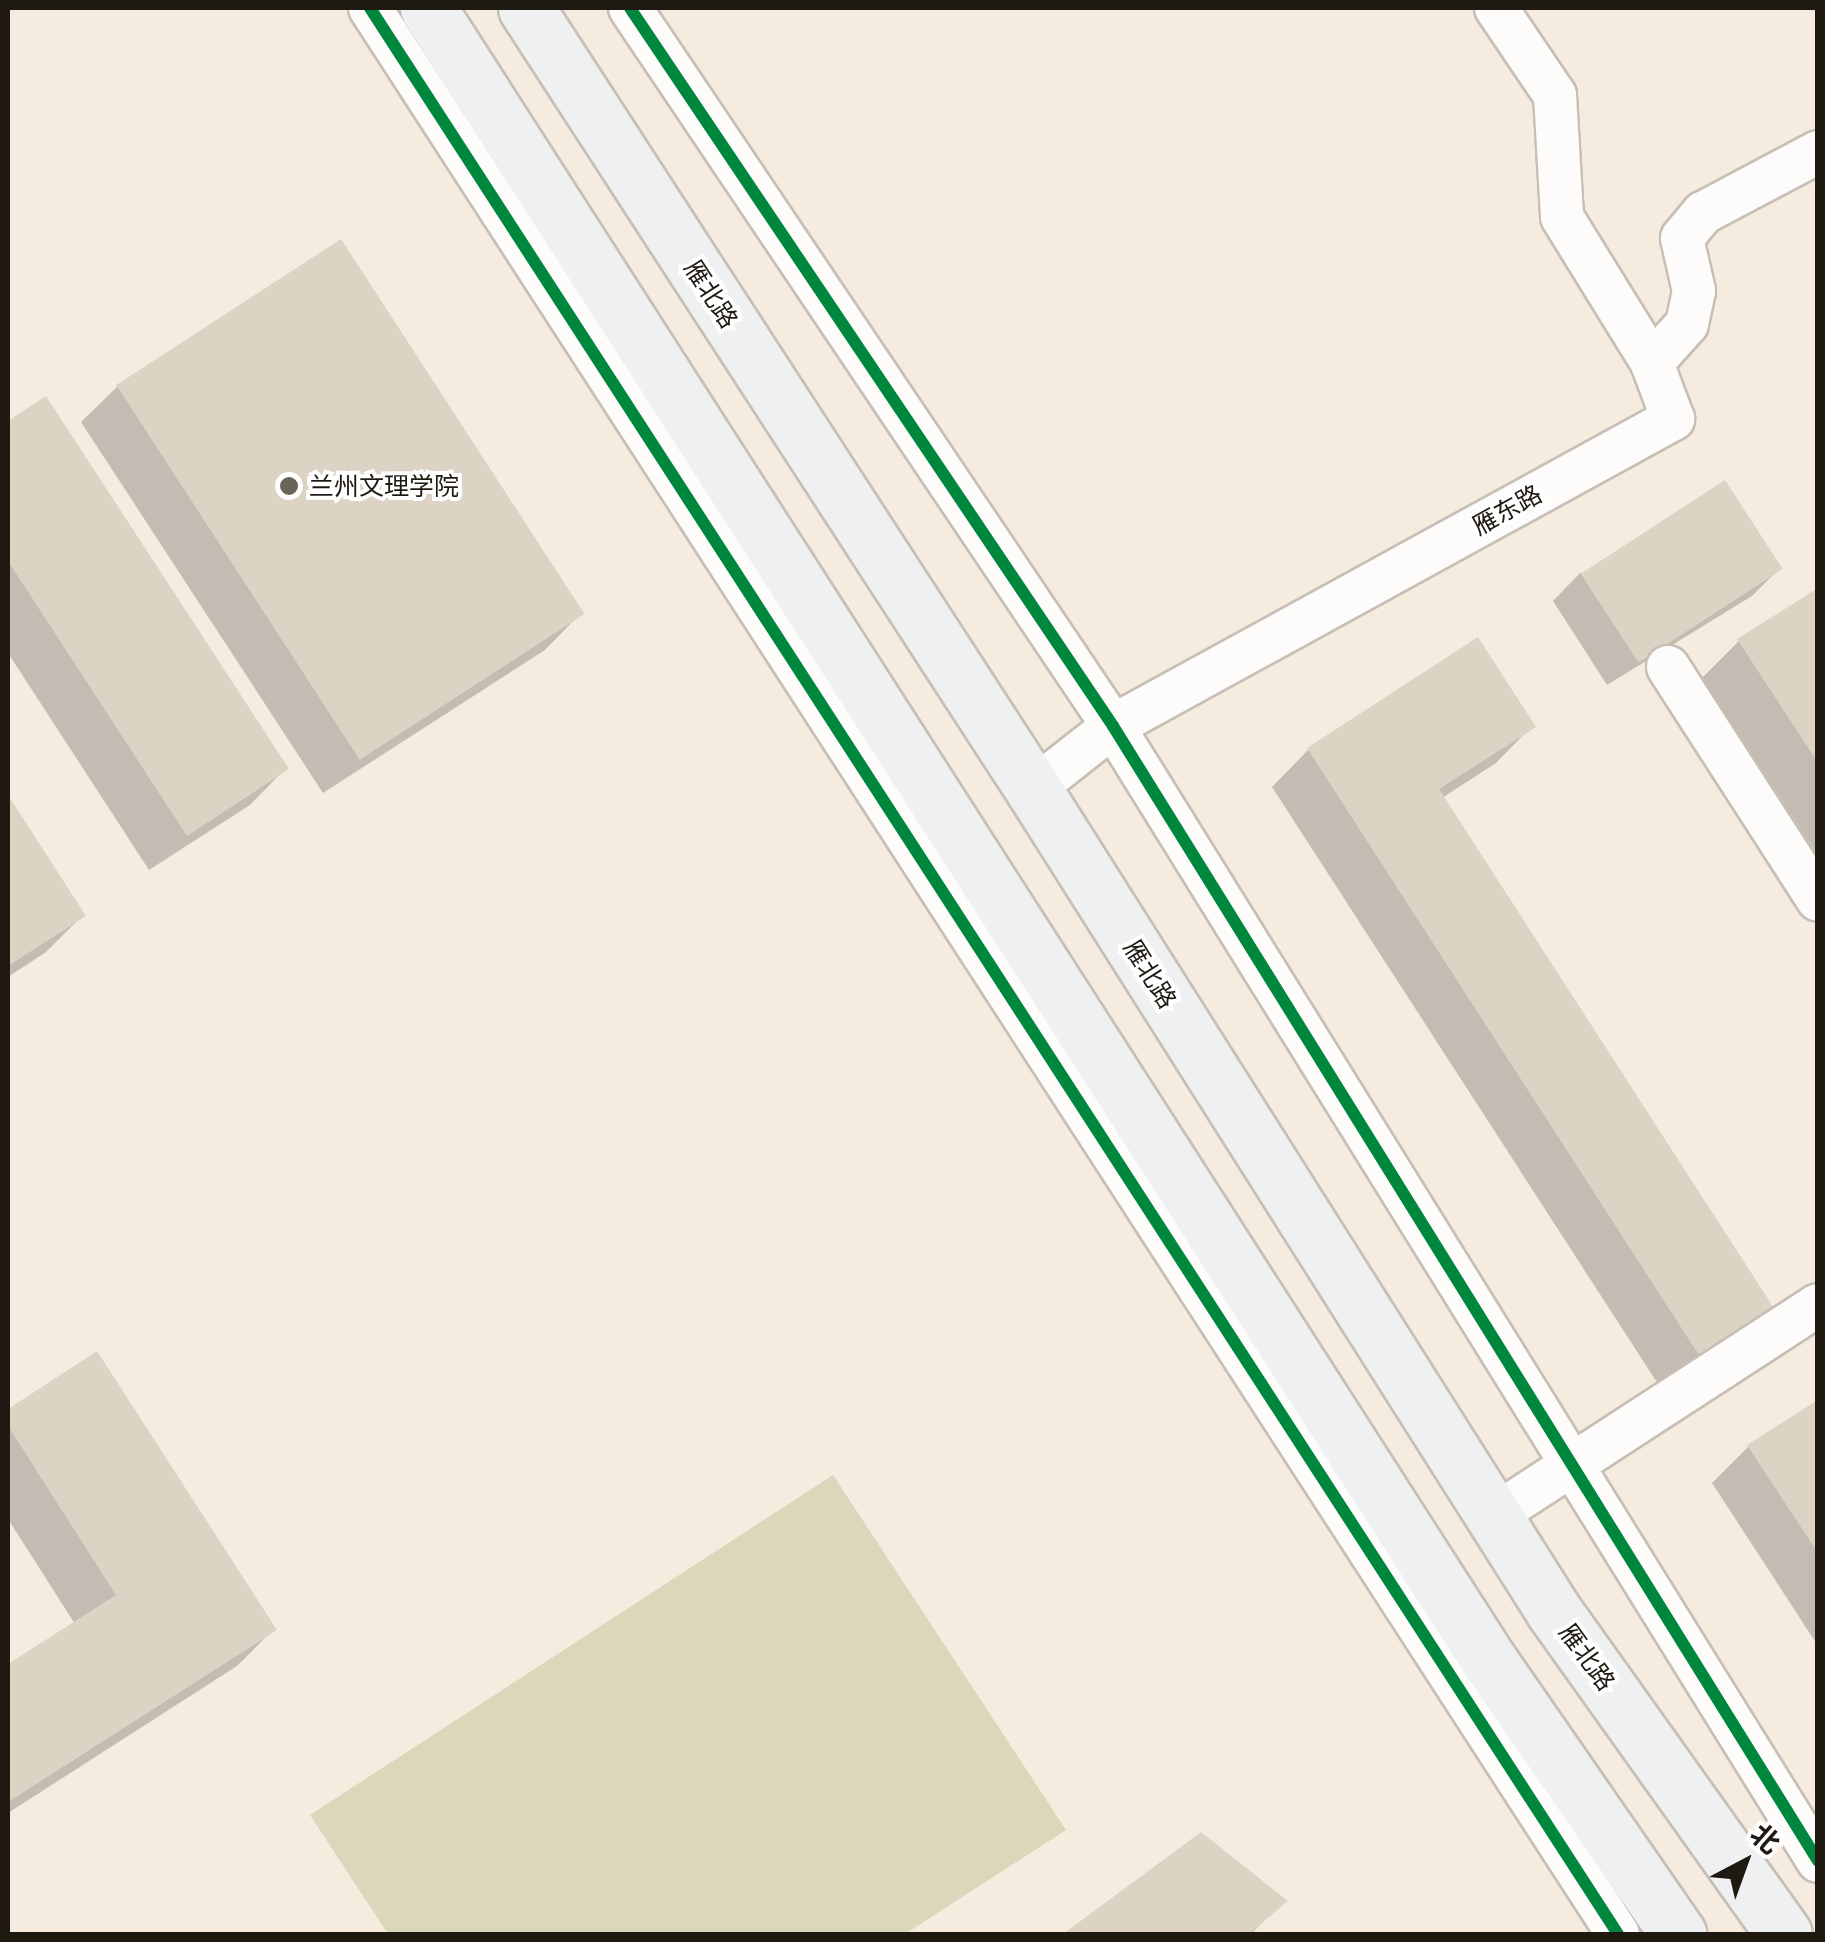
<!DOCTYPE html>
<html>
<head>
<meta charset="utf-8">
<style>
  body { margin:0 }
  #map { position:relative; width:1825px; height:1942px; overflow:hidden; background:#f5ecdf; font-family:Arial,"Noto Sans SC",sans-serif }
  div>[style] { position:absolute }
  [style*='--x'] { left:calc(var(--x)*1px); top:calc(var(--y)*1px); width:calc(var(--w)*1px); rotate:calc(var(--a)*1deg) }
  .green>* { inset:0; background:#dad7bb }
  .shadow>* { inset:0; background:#0003 }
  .building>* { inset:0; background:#ddd3c4; transform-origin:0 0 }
  .roads { filter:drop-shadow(2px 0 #c6bfb5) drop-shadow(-2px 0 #c6bfb5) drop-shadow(0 2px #c6bfb5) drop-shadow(0 -2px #c6bfb5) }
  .minor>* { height:42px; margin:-21px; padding:0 21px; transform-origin:21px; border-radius:21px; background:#fefcfa }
  .major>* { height:55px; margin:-27.5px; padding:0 27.5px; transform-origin:27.5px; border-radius:27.5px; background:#eef0f2 }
  .cycleway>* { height:12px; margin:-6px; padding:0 6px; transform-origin:6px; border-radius:6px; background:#00873e }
  .dots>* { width:28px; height:28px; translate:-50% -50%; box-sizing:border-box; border:5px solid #fefefe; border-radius:50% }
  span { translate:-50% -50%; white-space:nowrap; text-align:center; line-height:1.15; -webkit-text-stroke:8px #fefefe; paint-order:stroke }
  .street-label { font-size:25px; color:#1e1911 }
  .poi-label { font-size:25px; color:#1e1911 }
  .left { translate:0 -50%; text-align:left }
  .frame { position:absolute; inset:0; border:10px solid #1e1911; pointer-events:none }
  .north { position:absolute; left:1695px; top:1812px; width:100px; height:100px; -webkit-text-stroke:8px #fefefe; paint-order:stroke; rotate:41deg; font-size:28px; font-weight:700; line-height:40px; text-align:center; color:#1e1911 }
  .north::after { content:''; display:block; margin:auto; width:35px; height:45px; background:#1e1911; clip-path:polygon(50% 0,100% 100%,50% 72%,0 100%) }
</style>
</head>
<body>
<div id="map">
  <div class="green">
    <i style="clip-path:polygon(833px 1475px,1066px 1830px,905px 1934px,388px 1934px,310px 1815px)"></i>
  </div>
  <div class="shadow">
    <i style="clip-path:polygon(118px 386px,581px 613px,545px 650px,323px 793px,81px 422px)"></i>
    <i style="clip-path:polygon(46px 399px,286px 768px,250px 805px,149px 870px,8px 653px,8px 424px)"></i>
    <i style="clip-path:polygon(1780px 568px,1752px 596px,1607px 685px,1553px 601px,1580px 573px)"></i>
    <i style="clip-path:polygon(1818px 594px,1818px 856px,1702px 678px,1739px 641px)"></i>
    <i style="clip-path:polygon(1477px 641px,1532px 726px,1496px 763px,1442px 798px,1778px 1318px,1669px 1401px,1272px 787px,1308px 750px)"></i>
    <i style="clip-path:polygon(8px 800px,83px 915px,46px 952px,8px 977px)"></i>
    <i style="clip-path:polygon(97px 1355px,274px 1629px,237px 1666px,8px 1813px,8px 1667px,75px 1624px,8px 1519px,8px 1412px)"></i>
    <i style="clip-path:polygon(1818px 1403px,1818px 1646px,1712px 1483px,1749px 1446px)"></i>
    <i style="clip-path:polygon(1201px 1835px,1284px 1901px,1251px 1934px,1067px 1934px)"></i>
  </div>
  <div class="building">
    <i style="left:341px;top:239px;width:447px;height:268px;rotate:57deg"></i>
    <i style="clip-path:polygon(46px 396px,289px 769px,187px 836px,8px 561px,8px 421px)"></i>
    <i style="left:1725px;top:480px;width:106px;height:172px;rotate:57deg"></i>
    <i style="clip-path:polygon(1818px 588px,1818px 763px,1737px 639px)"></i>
    <i style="clip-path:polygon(1478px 637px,1536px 727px,1439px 789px,1781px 1319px,1706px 1366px,1307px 748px)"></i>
    <i style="clip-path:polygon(8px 795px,86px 916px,8px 966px)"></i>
    <i style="clip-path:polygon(97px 1351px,277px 1630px,8px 1802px,8px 1664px,116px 1595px,8px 1426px,8px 1409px)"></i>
    <i style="clip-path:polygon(1818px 1400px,1818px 1553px,1747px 1445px)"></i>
    <i style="clip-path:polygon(1201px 1832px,1288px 1901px,1249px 1934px,1063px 1934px)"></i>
  </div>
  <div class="roads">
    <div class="minor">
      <i style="--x:370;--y:8;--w:2295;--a:57.06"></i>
      <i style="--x:630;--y:8;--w:865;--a:56.07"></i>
      <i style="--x:1113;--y:726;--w:1336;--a:58.15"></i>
      <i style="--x:1496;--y:8;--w:105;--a:55.9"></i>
      <i style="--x:1555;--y:95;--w:122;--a:86.7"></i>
      <i style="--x:1562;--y:217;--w:172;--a:58.3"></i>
      <i style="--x:1668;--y:667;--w:277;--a:57.2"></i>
      <i style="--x:1033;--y:789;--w:102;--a:-38.2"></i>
      <i style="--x:1113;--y:726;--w:639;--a:-28.73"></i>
      <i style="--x:1673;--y:419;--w:60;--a:-110.6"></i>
      <i style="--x:1652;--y:363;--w:52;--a:-48.1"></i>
      <i style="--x:1687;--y:324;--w:34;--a:-78"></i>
      <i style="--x:1694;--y:291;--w:54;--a:-102.8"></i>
      <i style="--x:1682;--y:238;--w:33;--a:-50"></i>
      <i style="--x:1703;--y:213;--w:130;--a:-27.9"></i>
      <i style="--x:1493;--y:1516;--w:387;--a:-33"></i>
    </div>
    <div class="major">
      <i style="--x:428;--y:8;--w:1966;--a:57.3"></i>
      <i style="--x:1490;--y:1662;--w:331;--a:55.3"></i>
      <i style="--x:526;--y:8;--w:931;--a:57.01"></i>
      <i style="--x:1033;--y:789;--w:975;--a:57.65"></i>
      <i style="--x:1555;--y:1613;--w:394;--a:54.5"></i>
    </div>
  </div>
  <div class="cycleway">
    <i style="--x:370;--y:8;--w:2295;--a:57.06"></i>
    <i style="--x:630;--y:8;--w:865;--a:56.07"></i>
    <i style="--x:1113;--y:726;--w:1336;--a:58.15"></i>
  </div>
  <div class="dots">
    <i style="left:289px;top:486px;background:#696359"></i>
  </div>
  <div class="street-label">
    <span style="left:711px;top:294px;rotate:57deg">雁北路</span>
    <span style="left:1507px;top:510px;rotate:-29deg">雁东路</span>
    <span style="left:1150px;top:974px;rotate:58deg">雁北路</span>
    <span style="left:1587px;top:1657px;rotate:54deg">雁北路</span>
  </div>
  <div class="poi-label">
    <span class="left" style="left:309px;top:486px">兰州文理学院</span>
  </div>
  <div class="frame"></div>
  <div class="north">北</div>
</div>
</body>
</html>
